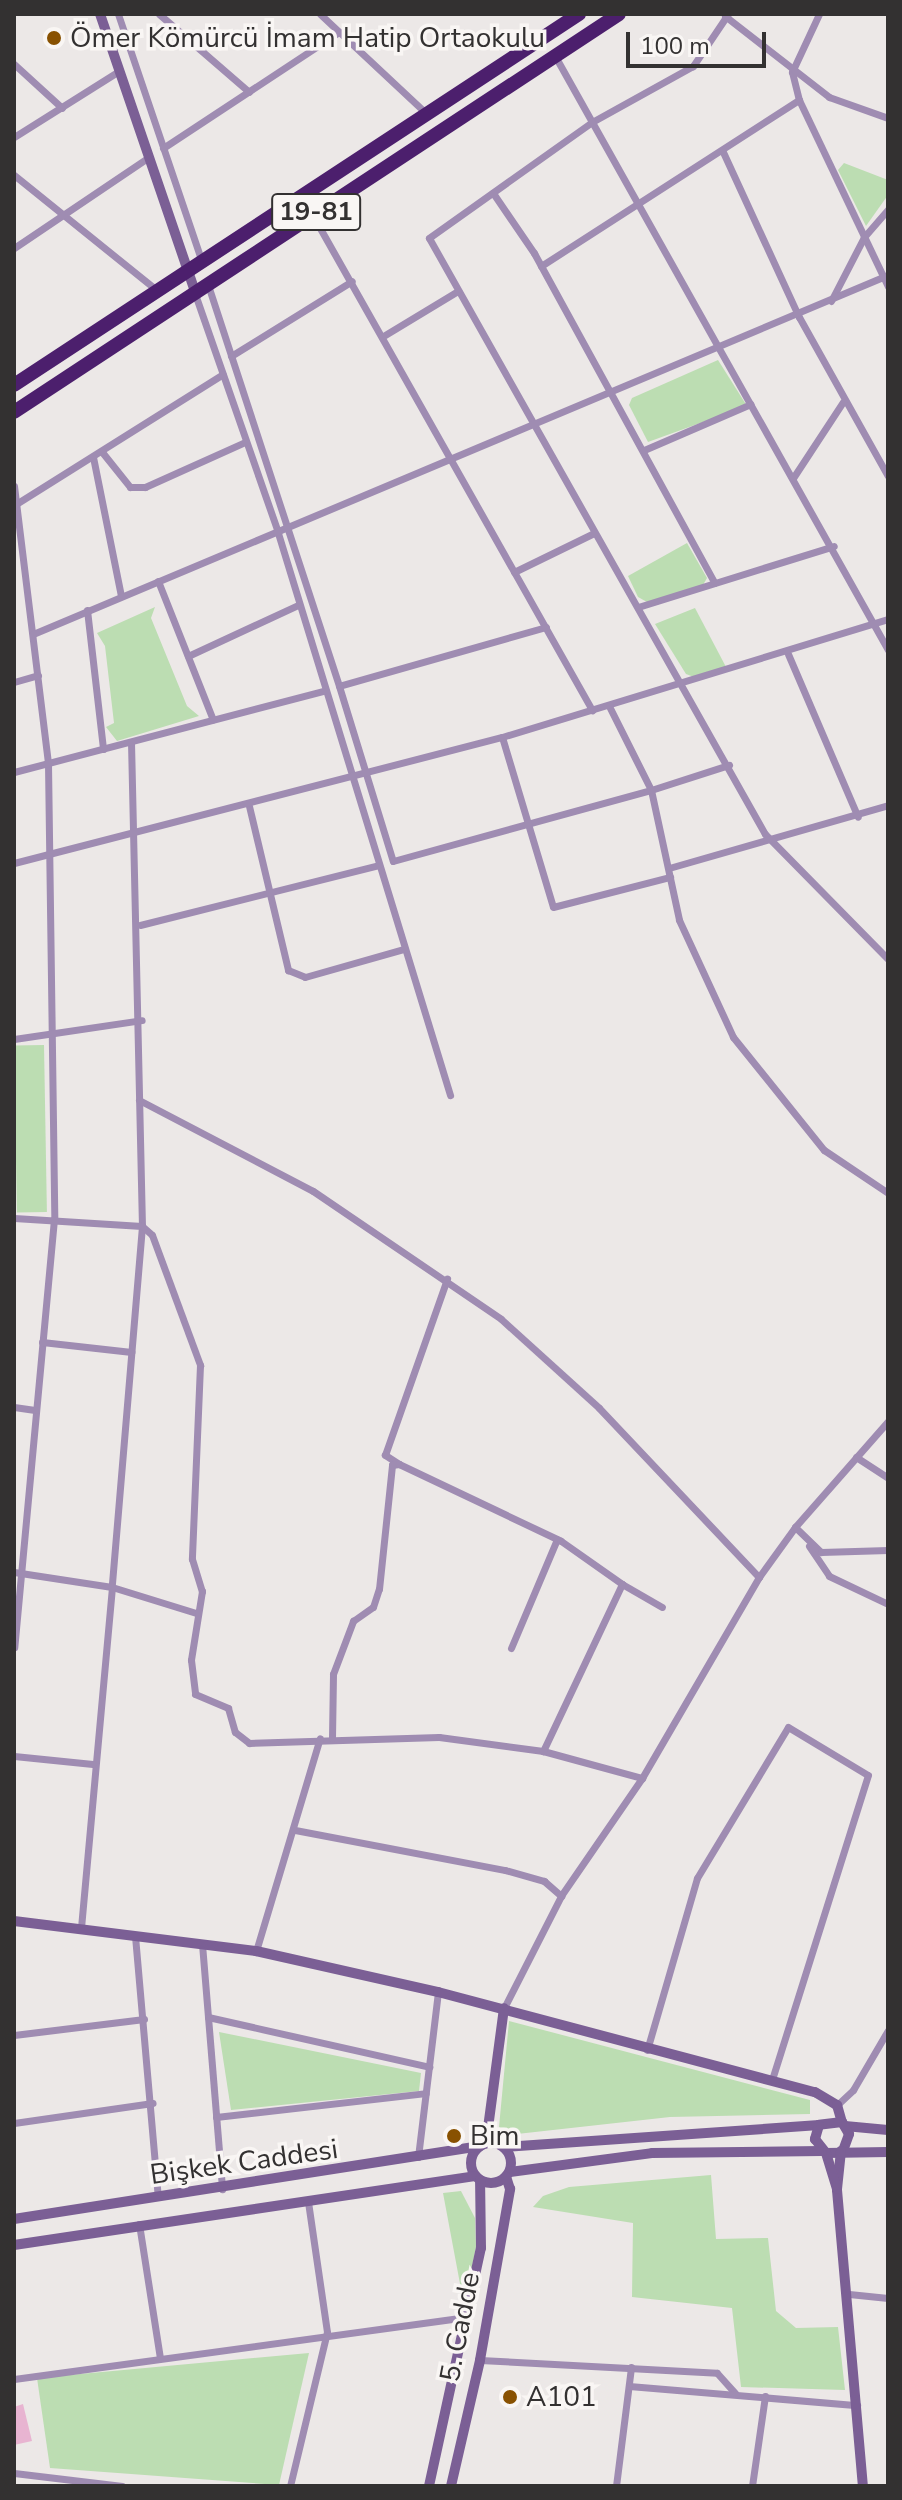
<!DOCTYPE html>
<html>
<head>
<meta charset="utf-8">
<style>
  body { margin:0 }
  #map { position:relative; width:902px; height:2500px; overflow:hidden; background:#ece8e7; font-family:"Nunito Sans",sans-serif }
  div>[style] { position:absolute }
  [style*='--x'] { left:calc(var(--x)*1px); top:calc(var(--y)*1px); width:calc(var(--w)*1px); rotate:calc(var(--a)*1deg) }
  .green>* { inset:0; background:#bcddb2; transform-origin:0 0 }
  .building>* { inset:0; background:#e8b4d1 }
  .street>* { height:7px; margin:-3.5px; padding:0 3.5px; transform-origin:3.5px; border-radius:3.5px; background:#9f8cb2 }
  .secondary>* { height:10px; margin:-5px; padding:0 5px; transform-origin:5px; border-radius:5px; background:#7b5f95 }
  .secondary>.ring { margin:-5px; padding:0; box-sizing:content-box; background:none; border:10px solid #7b5f95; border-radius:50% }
  .highway>* { height:14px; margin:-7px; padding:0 7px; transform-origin:7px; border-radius:7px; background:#4c1f6d }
  .dots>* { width:22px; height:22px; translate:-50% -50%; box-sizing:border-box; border:4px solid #f9f6f4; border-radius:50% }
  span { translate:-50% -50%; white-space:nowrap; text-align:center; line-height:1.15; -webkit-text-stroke:7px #f9f6f4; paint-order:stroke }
  .shield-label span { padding:2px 6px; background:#f9f6f4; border:2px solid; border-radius:6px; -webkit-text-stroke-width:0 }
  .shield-label { font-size:26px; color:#333131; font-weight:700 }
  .poi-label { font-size:28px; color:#333131 }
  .left { translate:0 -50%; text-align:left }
  .street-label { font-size:28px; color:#333131 }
  .frame { position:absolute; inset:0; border:16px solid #333131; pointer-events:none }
  .scale { position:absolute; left:626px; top:32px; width:140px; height:36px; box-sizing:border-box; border:4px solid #333131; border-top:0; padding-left:10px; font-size:24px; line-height:28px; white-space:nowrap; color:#333131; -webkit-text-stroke:6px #f9f6f4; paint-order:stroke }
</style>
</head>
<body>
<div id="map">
  <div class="green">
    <i style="clip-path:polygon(844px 163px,888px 180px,888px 195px,866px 226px,838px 170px)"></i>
    <i style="clip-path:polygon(718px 360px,747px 406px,648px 442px,629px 405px,632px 398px)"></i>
    <i style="clip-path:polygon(687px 543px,707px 578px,703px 585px,647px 602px,638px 597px,628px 576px)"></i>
    <i style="clip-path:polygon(155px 607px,151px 618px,187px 706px,199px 716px,117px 741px,106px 727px,114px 723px,105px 646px,97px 633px)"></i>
    <i style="clip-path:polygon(695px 608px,726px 667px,694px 677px,686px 674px,655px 624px)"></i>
    <i style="left:44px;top:1045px;width:167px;height:30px;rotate:89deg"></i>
    <i style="clip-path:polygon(509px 2021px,810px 2100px,810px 2114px,670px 2117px,508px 2135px,499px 2127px)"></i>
    <i style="clip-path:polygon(219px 2032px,421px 2073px,419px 2091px,231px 2110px)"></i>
    <i style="clip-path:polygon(711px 2175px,716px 2239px,768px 2238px,776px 2311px,796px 2328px,838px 2327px,845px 2390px,741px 2387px,732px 2308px,632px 2297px,633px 2223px,533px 2207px,543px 2196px,569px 2187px)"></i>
    <i style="clip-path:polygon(461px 2191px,475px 2218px,476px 2247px,464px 2305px,443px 2193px)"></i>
    <i style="clip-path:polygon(309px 2353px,279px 2485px,50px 2468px,37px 2378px)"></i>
  </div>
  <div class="building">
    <i style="clip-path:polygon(23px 2404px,32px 2441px,14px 2445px,14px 2407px)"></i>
  </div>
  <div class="street">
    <i style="--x:118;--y:14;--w:262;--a:71.3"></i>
    <i style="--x:159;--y:14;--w:119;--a:40.9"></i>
    <i style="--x:320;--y:14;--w:146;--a:43.1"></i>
    <i style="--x:728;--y:14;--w:63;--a:123.9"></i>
    <i style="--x:693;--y:66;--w:115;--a:151"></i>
    <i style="--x:592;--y:122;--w:200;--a:144.6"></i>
    <i style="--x:429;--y:238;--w:684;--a:60.59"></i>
    <i style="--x:765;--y:834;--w:175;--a:45.5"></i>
    <i style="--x:819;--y:14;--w:64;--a:115"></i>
    <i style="--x:792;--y:72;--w:29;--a:76"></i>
    <i style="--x:799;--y:100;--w:207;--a:64.5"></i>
    <i style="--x:725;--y:16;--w:132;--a:37.9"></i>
    <i style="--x:829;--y:97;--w:63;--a:19.6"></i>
    <i style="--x:555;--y:56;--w:681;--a:60.72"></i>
    <i style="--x:14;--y:64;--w:65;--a:42.5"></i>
    <i style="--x:14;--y:137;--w:124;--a:-32.2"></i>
    <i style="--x:163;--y:148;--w:211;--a:-33.4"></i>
    <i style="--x:723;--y:152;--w:182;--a:65.3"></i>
    <i style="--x:799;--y:317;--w:182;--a:60.8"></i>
    <i style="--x:14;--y:175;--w:186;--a:38.9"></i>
    <i style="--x:493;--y:193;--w:73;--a:55.7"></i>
    <i style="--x:534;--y:253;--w:376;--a:61.3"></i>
    <i style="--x:312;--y:214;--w:570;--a:60.55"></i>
    <i style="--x:14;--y:248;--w:163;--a:-34"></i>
    <i style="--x:541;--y:266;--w:307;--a:-32.8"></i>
    <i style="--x:208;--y:285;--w:422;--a:71.9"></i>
    <i style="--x:195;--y:294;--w:253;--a:70.8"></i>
    <i style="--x:278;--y:533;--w:588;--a:72.98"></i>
    <i style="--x:831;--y:301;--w:72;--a:-62.7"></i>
    <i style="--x:864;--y:237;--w:37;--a:-49"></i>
    <i style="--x:385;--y:335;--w:85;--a:-31.1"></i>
    <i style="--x:231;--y:356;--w:142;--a:-31.8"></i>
    <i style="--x:644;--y:450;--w:116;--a:-23.3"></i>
    <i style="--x:102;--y:452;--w:45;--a:51.3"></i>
    <i style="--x:130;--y:487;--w:15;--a:0"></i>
    <i style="--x:145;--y:487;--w:110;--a:-24.2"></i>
    <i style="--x:93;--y:457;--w:142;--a:78.6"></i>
    <i style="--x:793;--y:478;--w:91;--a:-56.7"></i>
    <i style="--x:14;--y:486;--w:280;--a:83"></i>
    <i style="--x:48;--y:764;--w:455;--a:89.2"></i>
    <i style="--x:54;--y:1219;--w:430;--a:95.3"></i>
    <i style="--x:16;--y:504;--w:244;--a:-32.1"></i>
    <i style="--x:514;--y:572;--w:89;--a:-26"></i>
    <i style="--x:158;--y:581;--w:149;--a:68.4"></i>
    <i style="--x:638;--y:607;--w:205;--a:-17.3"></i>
    <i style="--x:87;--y:610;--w:140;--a:83.4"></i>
    <i style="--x:546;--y:627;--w:215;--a:164.1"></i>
    <i style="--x:339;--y:686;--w:183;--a:72.9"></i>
    <i style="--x:393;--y:861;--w:268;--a:-15.4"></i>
    <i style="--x:651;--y:790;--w:133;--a:77.8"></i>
    <i style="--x:679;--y:920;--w:129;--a:65.2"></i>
    <i style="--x:733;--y:1037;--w:145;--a:51.2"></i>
    <i style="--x:824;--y:1150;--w:77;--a:33.9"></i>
    <i style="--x:33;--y:634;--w:927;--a:-22.78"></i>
    <i style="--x:788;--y:654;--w:177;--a:66.8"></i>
    <i style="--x:188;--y:656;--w:121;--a:-24.9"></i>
    <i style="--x:14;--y:682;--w:25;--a:-16"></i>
    <i style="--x:609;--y:706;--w:94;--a:63.4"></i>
    <i style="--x:651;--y:790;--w:82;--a:-17.8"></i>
    <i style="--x:502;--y:737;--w:177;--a:73.3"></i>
    <i style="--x:553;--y:907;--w:121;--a:-14.4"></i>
    <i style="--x:131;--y:742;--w:484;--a:88.7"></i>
    <i style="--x:142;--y:1226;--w:362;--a:94.8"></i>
    <i style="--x:112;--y:1587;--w:88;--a:17.2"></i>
    <i style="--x:14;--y:772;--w:319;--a:-14.7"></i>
    <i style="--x:249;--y:806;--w:169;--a:76.6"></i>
    <i style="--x:288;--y:970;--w:18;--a:22"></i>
    <i style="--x:305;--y:977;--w:103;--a:-15.8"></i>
    <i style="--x:14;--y:863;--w:504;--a:-14.48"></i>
    <i style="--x:502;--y:737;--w:404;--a:-17"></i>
    <i style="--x:669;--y:868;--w:228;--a:-16"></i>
    <i style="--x:140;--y:925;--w:245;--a:-14.1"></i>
    <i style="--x:14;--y:1039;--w:129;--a:-8.4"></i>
    <i style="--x:139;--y:1100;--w:196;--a:27.6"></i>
    <i style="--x:313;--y:1191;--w:227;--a:34.2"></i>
    <i style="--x:501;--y:1319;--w:132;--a:42.2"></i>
    <i style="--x:599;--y:1408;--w:233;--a:46.6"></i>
    <i style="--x:759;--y:1577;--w:233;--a:120.2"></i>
    <i style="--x:642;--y:1778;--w:143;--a:124.5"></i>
    <i style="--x:561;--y:1896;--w:126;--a:117"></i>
    <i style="--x:14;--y:1218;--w:128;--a:3.6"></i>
    <i style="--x:142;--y:1226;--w:13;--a:42"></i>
    <i style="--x:152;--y:1235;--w:139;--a:69.7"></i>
    <i style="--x:200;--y:1365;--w:194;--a:92.4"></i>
    <i style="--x:192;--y:1559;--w:34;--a:73"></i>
    <i style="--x:202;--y:1591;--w:70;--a:99.1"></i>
    <i style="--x:191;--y:1660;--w:34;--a:83"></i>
    <i style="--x:195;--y:1694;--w:36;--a:23"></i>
    <i style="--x:228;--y:1708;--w:25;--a:74"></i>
    <i style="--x:235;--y:1732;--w:18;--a:38"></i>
    <i style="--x:249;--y:1743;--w:190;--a:-1.8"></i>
    <i style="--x:439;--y:1737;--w:105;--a:7.7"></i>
    <i style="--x:543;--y:1751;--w:103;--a:15.3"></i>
    <i style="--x:42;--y:1342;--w:90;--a:6.4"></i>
    <i style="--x:14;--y:1407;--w:21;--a:8"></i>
    <i style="--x:856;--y:1457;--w:38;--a:33"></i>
    <i style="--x:399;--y:1464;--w:17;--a:-147"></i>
    <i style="--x:385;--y:1455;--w:187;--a:-70.6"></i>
    <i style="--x:795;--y:1527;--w:141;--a:-48.7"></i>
    <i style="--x:809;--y:1546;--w:36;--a:56"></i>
    <i style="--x:829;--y:1576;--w:65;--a:25.4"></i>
    <i style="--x:14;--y:1572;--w:99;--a:8.7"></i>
    <i style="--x:112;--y:1587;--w:343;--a:95.2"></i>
    <i style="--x:759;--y:1577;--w:62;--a:-54.2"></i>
    <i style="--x:795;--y:1527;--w:36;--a:44"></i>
    <i style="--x:821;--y:1552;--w:67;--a:-1.7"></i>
    <i style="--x:622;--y:1584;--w:46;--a:29.9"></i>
    <i style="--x:511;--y:1648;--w:118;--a:-67.1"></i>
    <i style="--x:332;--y:1738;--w:64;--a:-89.1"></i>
    <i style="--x:333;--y:1674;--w:57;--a:-69.3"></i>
    <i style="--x:353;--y:1621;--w:24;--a:-35"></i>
    <i style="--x:373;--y:1607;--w:19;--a:-72"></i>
    <i style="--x:379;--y:1589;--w:125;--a:-84"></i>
    <i style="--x:392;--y:1465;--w:7;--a:-8"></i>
    <i style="--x:399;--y:1464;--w:179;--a:25.4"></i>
    <i style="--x:561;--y:1541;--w:75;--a:35.2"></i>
    <i style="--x:622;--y:1584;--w:185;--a:115.3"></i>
    <i style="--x:14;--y:1756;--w:79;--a:5.8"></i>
    <i style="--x:295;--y:1830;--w:214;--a:10.8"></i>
    <i style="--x:505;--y:1870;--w:41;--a:15.8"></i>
    <i style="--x:544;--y:1881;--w:23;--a:41"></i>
    <i style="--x:135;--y:1936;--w:262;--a:85"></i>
    <i style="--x:202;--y:1944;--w:246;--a:85.3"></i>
    <i style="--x:256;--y:1951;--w:222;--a:-73.3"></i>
    <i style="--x:208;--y:2017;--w:227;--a:12.7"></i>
    <i style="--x:14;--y:2035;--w:131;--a:-7"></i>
    <i style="--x:647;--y:2050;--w:179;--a:-73.8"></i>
    <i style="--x:697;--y:1878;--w:176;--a:-58.9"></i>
    <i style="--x:788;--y:1727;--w:93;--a:31"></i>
    <i style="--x:868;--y:1775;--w:320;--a:107.5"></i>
    <i style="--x:837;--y:2105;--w:22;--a:-43"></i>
    <i style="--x:853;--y:2090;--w:69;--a:-59.7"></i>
    <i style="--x:216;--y:2117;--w:211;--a:-6.5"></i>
    <i style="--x:14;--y:2123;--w:140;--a:-8.2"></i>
    <i style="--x:418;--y:2157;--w:166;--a:-83.1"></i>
    <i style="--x:139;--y:2224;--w:136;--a:81.1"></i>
    <i style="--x:849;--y:2294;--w:39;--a:6"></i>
    <i style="--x:480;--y:2360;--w:237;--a:3.1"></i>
    <i style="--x:717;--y:2373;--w:27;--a:48"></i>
    <i style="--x:14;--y:2379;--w:457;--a:-7.8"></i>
    <i style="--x:629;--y:2386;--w:229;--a:4.8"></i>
    <i style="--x:14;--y:2473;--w:109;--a:6.9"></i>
    <i style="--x:290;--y:2486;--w:158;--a:-76.5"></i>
    <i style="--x:327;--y:2332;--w:131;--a:-98.3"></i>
    <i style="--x:616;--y:2486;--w:120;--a:-82.8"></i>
    <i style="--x:752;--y:2486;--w:91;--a:-81.8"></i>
  </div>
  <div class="secondary">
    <i style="--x:100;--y:14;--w:294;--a:71.1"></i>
    <i style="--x:14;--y:1921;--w:244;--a:7.1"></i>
    <i style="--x:256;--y:1951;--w:187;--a:12.7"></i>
    <i style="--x:438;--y:1992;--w:390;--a:14.9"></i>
    <i style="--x:815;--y:2092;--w:26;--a:31"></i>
    <i style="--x:837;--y:2105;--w:18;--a:74"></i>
    <i style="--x:845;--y:2126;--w:43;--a:5.3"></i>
    <i class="ring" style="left:471px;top:2143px;width:30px;height:30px"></i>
    <i style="--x:486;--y:2143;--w:136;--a:-82.4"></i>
    <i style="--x:505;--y:2147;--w:315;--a:-4"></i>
    <i style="--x:844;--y:2148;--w:15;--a:-70"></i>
    <i style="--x:849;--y:2134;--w:14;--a:-120"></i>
    <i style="--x:842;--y:2122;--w:23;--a:173"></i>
    <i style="--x:819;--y:2125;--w:15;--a:106"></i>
    <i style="--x:815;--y:2139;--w:18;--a:52"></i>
    <i style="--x:826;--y:2153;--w:62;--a:-0.9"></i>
    <i style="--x:841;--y:2151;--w:39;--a:96"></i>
    <i style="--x:837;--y:2190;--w:297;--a:85"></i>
    <i style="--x:826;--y:2153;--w:37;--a:73"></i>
    <i style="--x:510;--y:2172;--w:143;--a:-7.6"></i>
    <i style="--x:652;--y:2153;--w:170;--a:-0.7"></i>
    <i style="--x:14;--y:2219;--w:472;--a:-8.9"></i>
    <i style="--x:14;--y:2245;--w:466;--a:-8.5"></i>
    <i style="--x:429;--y:2486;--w:244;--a:-77.7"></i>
    <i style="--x:481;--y:2248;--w:68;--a:-90.8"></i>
    <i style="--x:451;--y:2486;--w:129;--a:-77"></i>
    <i style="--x:480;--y:2360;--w:174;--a:-80"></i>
    <i style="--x:510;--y:2189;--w:13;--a:-108"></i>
  </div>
  <div class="highway">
    <i style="--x:14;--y:385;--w:676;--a:-33.29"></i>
    <i style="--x:14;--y:412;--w:724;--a:-33.34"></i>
  </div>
  <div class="dots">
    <i style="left:54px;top:38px;background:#885101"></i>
    <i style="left:454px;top:2136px;background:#885101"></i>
    <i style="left:510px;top:2397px;background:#885101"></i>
  </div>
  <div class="shield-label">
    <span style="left:316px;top:212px">19-81</span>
  </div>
  <div class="poi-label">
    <span class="left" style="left:70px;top:38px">Ömer Kömürcü İmam Hatip Ortaokulu</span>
    <span class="left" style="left:470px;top:2136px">Bim</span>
    <span class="left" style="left:526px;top:2397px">A101</span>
  </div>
  <div class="street-label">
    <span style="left:244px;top:2162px;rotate:-8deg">Bişkek Caddesi</span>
    <span style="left:460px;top:2327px;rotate:-79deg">5. Cadde</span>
  </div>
  <div class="frame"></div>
  <div class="scale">100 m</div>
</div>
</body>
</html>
